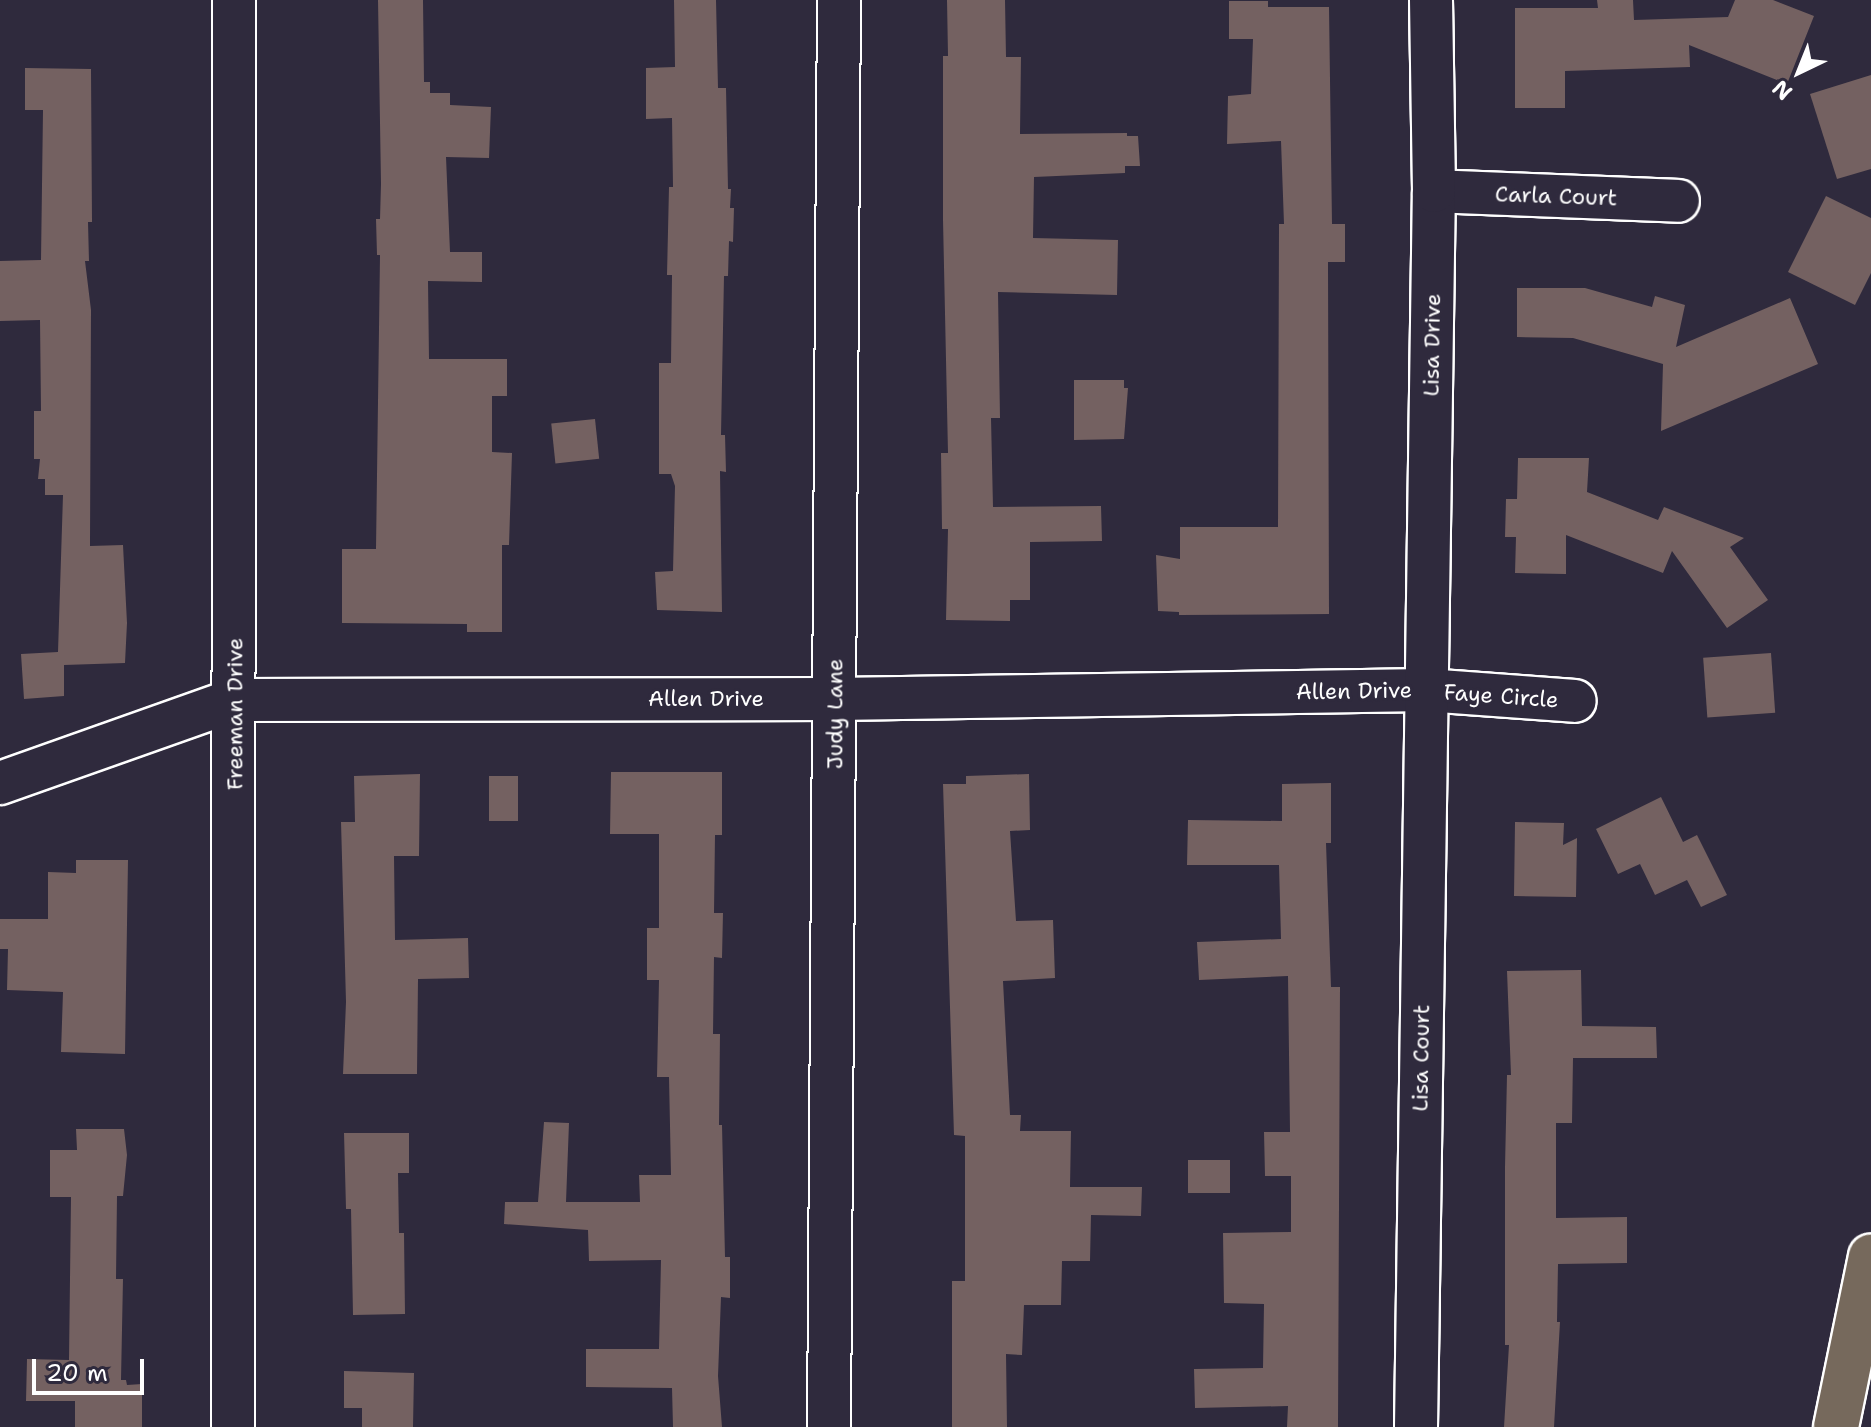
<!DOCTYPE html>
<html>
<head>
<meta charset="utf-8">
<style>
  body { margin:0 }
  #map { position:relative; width:1871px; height:1427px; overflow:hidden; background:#2f2a3d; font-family:"Shantell Sans",sans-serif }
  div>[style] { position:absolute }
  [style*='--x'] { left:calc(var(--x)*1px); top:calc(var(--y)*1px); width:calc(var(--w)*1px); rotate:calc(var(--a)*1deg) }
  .building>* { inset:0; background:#746161; transform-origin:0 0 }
  .roads { filter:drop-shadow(2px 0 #fff) drop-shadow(-2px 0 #fff) drop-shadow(0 2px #fff) drop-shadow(0 -2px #fff) }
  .minor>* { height:42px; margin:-21px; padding:0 21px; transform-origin:21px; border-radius:21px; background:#2f2a3d }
  .motorway>* { height:44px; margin:-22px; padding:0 22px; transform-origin:22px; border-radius:22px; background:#76695c }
  span { translate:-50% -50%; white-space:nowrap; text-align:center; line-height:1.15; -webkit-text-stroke:6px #2f2a3d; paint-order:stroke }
  .street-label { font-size:22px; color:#fff }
  .north { position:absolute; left:1759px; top:32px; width:80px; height:80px; -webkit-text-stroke:6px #2f2a3d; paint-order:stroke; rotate:223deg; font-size:22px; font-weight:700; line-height:32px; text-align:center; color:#fff }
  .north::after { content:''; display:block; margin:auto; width:28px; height:36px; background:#fff; clip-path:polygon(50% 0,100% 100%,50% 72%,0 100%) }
  .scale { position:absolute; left:32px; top:1359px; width:112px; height:36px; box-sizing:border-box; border:4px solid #fff; border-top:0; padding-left:10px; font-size:24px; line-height:28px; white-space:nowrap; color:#fff; -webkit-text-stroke:6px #2f2a3d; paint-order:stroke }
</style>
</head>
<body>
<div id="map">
  <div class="building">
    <i style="clip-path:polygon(378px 0,423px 0,424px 82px,430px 82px,430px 93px,450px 93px,450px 105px,491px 107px,489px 158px,446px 157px,450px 252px,482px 252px,482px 282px,428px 281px,429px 359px,507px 359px,507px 396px,492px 396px,492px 452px,512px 453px,509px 545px,502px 545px,502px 632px,467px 632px,467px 624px,342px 623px,342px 549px,376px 549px,380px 255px,377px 255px,376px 219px,380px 219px,381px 184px)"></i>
    <i style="clip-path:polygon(674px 0,716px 0,718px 88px,726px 88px,728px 189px,731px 189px,730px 208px,734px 208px,733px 242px,729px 241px,728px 276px,724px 276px,721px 435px,725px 435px,726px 472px,720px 471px,722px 612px,657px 610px,655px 572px,673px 571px,675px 486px,671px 474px,659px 474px,659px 363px,671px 363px,672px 275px,667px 275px,669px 187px,673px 187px,672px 118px,646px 119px,646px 68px,675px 67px)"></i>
    <i style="clip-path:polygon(947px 0,1005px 0,1006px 57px,1021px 57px,1020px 134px,1127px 133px,1127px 136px,1138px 136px,1140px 166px,1125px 166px,1125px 173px,1034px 177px,1033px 238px,1118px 240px,1117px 295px,998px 292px,1000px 418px,991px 418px,993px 507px,1101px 506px,1102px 541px,1030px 542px,1030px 600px,1010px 600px,1010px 621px,946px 620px,948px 529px,942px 529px,941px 453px,948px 453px,943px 220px,943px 56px,948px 56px)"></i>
    <i style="clip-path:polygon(1597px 0,1633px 0,1634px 20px,1728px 17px,1735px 0,1773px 0,1814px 16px,1787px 84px,1689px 45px,1690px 67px,1565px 71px,1565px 108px,1515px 108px,1515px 8px,1598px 8px)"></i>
    <i style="clip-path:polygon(1229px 1px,1268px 1px,1268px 7px,1329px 7px,1332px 224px,1345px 224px,1345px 262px,1328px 262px,1329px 614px,1179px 615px,1179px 612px,1158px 611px,1156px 555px,1180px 559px,1180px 527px,1278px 527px,1279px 224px,1284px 224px,1281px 141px,1227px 144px,1228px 96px,1251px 94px,1253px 39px,1229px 39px)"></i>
    <i style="clip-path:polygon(25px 68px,91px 69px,92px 222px,88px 222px,89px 261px,85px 261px,91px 310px,90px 546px,123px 545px,127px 623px,125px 663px,64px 665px,64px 696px,24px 699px,21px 654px,58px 652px,63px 495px,45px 495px,45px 479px,38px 479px,40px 459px,34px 459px,34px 411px,41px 411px,40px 320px,0 321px,0 261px,41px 260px,43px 110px,25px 110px)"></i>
    <i style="clip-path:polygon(1871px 75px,1871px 169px,1837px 179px,1810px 94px)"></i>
    <i style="clip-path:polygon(1826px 196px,1871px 218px,1871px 273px,1855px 305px,1788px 272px)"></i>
    <i style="clip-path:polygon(1517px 288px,1585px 288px,1652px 307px,1655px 296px,1685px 305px,1676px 347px,1790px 298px,1818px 364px,1661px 431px,1663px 364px,1573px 338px,1517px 337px)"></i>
    <i style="clip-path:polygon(1074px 380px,1124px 380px,1124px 388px,1128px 388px,1124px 439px,1074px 440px)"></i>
    <i style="left:595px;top:419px;width:40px;height:44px;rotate:84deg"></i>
    <i style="clip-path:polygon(1518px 458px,1589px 458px,1587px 492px,1658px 520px,1664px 507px,1744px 538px,1730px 547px,1768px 600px,1727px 628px,1672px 551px,1663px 573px,1566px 535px,1566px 574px,1515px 573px,1516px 537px,1505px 537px,1506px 499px,1517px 499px)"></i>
    <i style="left:1771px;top:653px;width:60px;height:68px;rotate:86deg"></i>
    <i style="clip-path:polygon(611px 772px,722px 772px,722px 835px,715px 835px,714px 913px,723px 913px,722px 958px,714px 957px,713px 1034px,720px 1034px,719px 1125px,722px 1125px,725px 1257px,730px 1257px,730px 1298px,721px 1297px,718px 1376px,722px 1427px,673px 1427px,672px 1388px,586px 1387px,586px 1349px,659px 1349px,661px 1260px,589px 1261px,588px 1230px,504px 1224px,505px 1202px,538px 1202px,544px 1122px,569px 1123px,566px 1202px,640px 1202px,639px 1175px,671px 1175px,669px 1077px,657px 1077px,659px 980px,647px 980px,647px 928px,659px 928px,659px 834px,610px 834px)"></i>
    <i style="clip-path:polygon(420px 774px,419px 856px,394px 856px,395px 940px,468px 938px,469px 978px,418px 979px,417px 1074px,343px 1074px,346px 1002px,341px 822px,355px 822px,354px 776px)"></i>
    <i style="clip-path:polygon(1029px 774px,1030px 830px,1010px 831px,1016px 921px,1053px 920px,1055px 978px,1003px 981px,1010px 1115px,1021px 1115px,1020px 1131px,1071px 1131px,1070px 1187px,1142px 1187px,1141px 1216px,1091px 1215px,1090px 1261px,1062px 1261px,1061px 1305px,1024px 1305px,1022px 1355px,1006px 1354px,1007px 1427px,952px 1427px,952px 1281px,965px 1281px,965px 1136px,954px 1135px,943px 784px,966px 784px,966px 776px)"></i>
    <i style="left:489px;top:776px;width:29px;height:45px"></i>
    <i style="clip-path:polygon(1331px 783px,1331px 843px,1326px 843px,1331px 987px,1340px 987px,1338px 1427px,1287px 1427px,1288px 1406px,1195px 1408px,1194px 1369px,1263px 1368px,1264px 1304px,1224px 1303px,1223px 1233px,1291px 1232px,1291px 1176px,1265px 1176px,1264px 1132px,1290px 1132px,1288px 976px,1199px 980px,1197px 942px,1281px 939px,1279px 865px,1187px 865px,1188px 820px,1282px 821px,1282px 784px)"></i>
    <i style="clip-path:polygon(1661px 797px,1683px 842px,1697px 835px,1727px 895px,1701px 907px,1687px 880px,1655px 895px,1640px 864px,1618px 874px,1596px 829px)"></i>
    <i style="clip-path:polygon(1515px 822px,1564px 823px,1563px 845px,1577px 838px,1576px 897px,1514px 896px)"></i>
    <i style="clip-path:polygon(76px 860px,128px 860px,125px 1054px,61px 1052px,63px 992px,7px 990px,8px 949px,0 949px,0 919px,48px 919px,48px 872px,76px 873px)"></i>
    <i style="clip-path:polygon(1581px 970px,1582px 1026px,1656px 1027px,1657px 1058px,1573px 1058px,1572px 1123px,1556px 1123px,1556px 1218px,1627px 1217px,1627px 1263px,1558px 1264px,1557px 1322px,1560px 1322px,1554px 1427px,1504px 1427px,1509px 1345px,1505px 1345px,1505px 1167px,1507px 1075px,1511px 1075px,1507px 971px)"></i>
    <i style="clip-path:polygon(76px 1129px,124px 1129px,127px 1155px,123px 1196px,117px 1196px,116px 1279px,123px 1279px,121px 1380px,126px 1380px,127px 1385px,142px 1384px,142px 1427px,75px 1427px,75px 1401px,26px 1401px,27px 1359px,69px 1360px,71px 1197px,50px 1197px,50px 1150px,77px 1150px)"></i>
    <i style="clip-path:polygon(344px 1133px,409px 1133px,409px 1173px,398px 1173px,399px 1233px,404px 1233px,405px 1314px,353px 1315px,351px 1209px,346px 1209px)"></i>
    <i style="left:1188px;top:1160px;width:42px;height:33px"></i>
    <i style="clip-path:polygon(344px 1371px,414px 1373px,413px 1427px,362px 1427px,362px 1408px,344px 1408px)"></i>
  </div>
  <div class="roads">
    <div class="minor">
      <i style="--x:1434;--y:191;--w:244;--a:2.3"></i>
      <i style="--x:0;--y:783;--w:249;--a:-19.5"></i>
      <i style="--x:235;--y:700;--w:600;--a:-0.1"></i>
      <i style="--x:835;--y:699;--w:591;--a:-0.87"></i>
      <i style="--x:1426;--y:690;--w:149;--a:4.2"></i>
      <i style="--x:233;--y:1427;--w:1427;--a:-89.96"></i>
      <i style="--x:829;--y:1427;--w:1427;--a:-89.6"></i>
      <i style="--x:1416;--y:1427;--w:1236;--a:-89.17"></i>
      <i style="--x:1434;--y:191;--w:191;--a:-90.9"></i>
    </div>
    <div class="motorway">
      <i style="--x:1836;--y:1427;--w:174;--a:-78.4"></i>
    </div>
  </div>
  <div class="street-label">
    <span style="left:1556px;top:196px;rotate:2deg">Carla Court</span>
    <span style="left:1432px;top:345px;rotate:-89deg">Lisa Drive</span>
    <span style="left:1354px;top:691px;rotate:-1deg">Allen Drive</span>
    <span style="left:1501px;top:696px;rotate:4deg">Faye Circle</span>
    <span style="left:706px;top:699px">Allen Drive</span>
    <span style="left:235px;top:714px;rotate:-90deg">Freeman Drive</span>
    <span style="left:835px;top:714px;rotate:-90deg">Judy Lane</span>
    <span style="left:1421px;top:1058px;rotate:-89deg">Lisa Court</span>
  </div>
  <div class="north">N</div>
  <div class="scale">20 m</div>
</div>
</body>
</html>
